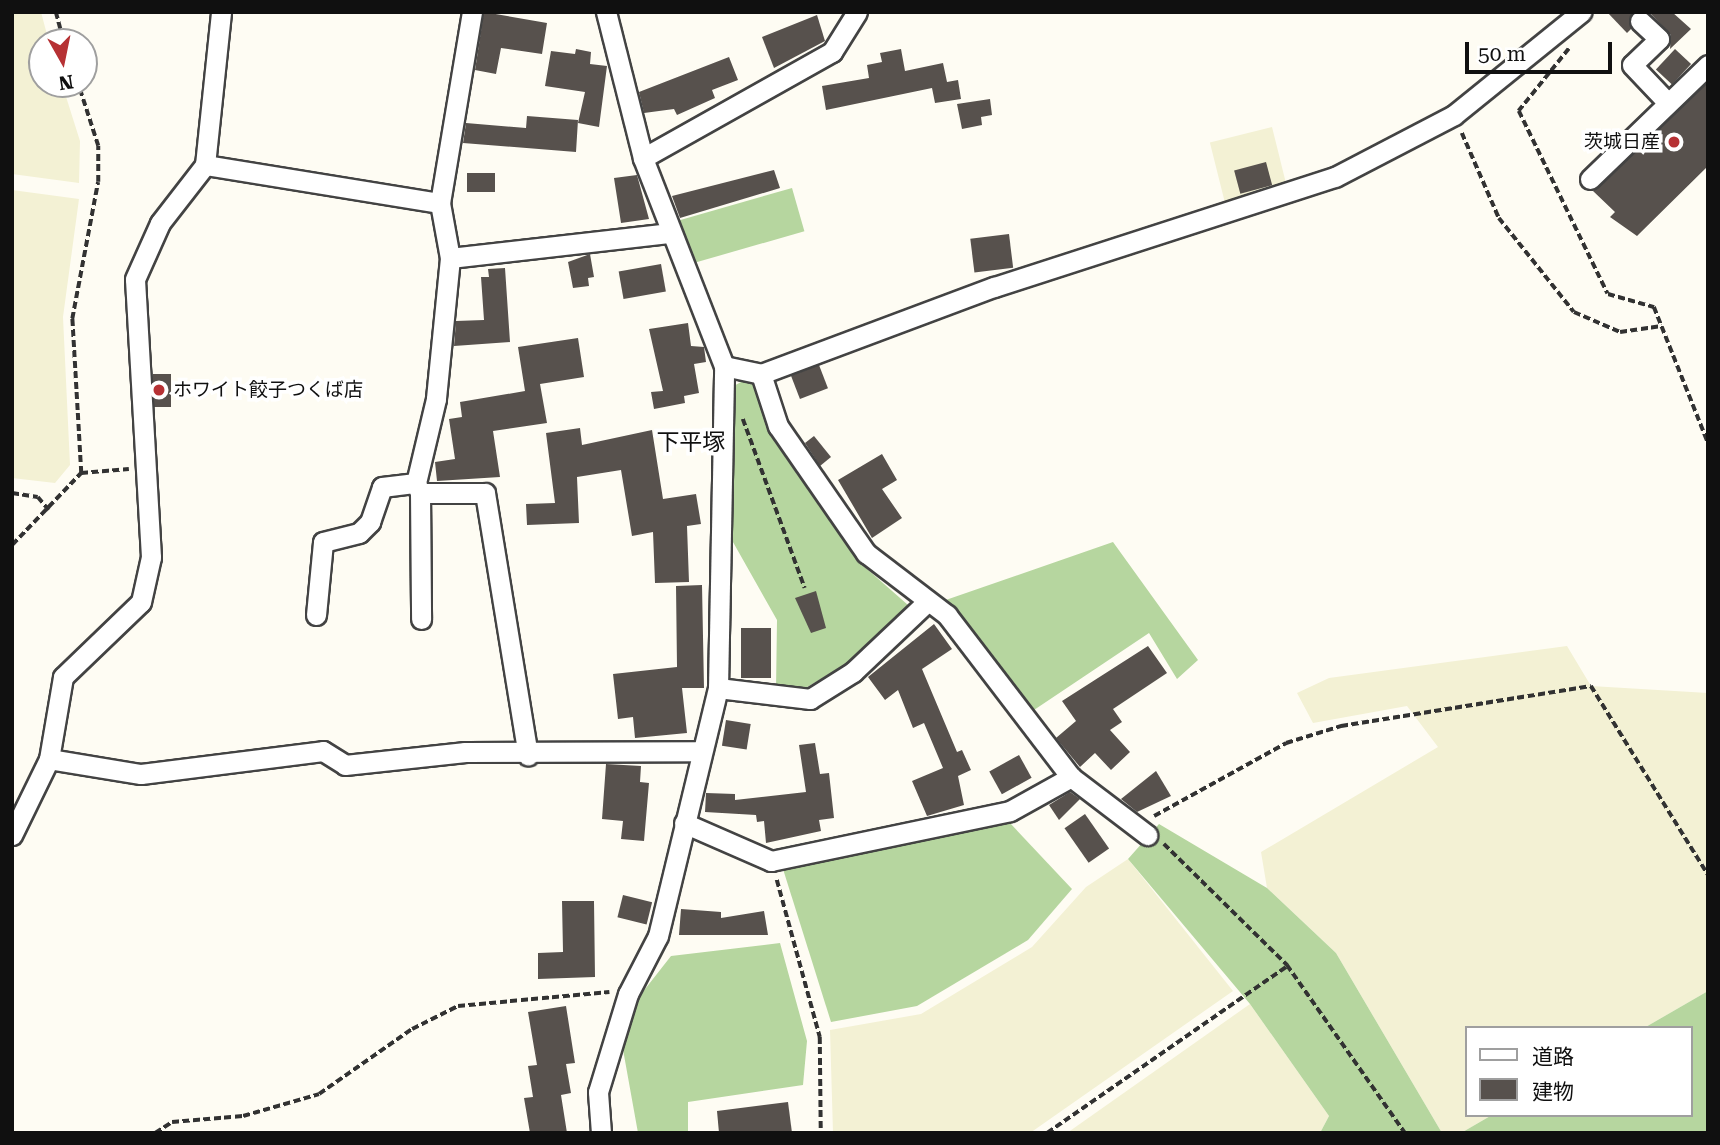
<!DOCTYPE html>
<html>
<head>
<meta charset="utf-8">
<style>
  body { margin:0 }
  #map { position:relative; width:1720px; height:1145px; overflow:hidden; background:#fefcf3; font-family:"Roboto Serif","Noto Sans JP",serif }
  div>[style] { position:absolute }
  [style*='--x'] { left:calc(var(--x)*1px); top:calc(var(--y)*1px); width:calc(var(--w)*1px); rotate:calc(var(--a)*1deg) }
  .farmland>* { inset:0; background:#f3f1d4; transform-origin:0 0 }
  .forest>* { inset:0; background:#b6d69f; transform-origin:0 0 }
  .building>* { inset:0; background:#57514d; transform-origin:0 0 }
  .path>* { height:3.5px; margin-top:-1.75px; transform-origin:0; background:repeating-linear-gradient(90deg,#323232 0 7px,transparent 0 10.5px) }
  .roads { filter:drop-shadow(2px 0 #434343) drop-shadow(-2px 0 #434343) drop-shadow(0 2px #434343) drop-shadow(0 -2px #434343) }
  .minor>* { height:19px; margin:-9.5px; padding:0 9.5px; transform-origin:9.5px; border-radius:9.5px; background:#fff }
  .dots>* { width:19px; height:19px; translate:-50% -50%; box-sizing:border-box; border:4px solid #fff; border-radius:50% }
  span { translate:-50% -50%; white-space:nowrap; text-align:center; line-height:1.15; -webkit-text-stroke:7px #fff; paint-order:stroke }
  .poi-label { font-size:19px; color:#101010 }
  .right { translate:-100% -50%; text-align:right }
  .left { translate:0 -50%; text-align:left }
  .quarter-label { font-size:23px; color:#101010 }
  .frame { position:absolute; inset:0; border:14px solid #101010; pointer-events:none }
  .legend { position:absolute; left:1465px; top:1026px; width:228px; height:91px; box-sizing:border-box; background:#fff; border:2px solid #9f9f9f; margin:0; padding:9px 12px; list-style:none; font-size:21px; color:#101010 }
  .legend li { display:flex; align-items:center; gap:14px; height:35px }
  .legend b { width:35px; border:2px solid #9f9f9f }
  .north { position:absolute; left:28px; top:28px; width:70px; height:70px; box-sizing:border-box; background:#fff; border:2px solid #9f9f9f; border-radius:50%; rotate:171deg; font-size:19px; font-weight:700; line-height:28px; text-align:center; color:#101010 }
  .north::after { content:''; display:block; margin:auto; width:24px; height:32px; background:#b63134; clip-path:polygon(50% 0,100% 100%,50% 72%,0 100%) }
  .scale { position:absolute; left:1465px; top:42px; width:147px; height:32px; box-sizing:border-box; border:4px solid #101010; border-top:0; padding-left:9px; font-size:21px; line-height:24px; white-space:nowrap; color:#101010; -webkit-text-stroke:5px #fff; paint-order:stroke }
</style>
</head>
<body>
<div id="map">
  <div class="farmland">
    <i style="clip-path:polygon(12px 12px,41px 12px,49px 42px,42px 42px,42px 84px,62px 84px,80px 141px,79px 183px,12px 174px)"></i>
    <i style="left:1272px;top:127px;width:68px;height:64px;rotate:76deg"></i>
    <i style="clip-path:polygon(12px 190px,79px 199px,63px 317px,70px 465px,55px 483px,12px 478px)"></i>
    <i style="clip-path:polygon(1567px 646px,1591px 686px,1708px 693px,1708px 991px,1644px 1028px,1466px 1028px,1466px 1115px,1492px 1115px,1461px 1133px,1442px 1133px,1336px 953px,1267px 888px,1261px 852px,1438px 747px,1407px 706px,1313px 723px,1297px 693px,1329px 678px)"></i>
    <i style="clip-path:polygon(1128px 859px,1233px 991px,1030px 1133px,833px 1133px,830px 1030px,921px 1014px,1032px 947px,1086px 887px)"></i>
    <i style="clip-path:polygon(1250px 1004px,1329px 1116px,1320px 1133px,1067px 1133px)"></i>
  </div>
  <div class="forest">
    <i style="left:792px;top:188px;width:45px;height:117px;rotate:74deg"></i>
    <i style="clip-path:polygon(743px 381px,756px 384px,772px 434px,859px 562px,908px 605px,848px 663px,802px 690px,776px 689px,777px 620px,729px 535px,728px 389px)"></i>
    <i style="clip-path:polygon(1113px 542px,1198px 660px,1177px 679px,1149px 633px,1031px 712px,940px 602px)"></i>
    <i style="clip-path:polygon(1010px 823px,1072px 889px,1028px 940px,917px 1006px,831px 1022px,783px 869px)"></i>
    <i style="clip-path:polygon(1159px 824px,1267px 888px,1336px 953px,1442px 1133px,1320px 1133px,1329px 1116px,1250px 1004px,1128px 859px)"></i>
    <i style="clip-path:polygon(780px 943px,807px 1041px,803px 1085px,688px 1102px,688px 1131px,638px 1133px,622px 1044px,631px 1007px,671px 956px)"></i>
    <i style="clip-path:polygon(1708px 991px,1708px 1133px,1461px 1133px,1492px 1115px,1690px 1115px,1690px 1028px,1644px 1028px)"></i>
  </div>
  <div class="building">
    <i style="clip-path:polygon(484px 12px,547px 23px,542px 54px,501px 48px,496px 74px,475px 70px)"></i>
    <i style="clip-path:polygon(1607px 12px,1632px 12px,1631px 29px,1627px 33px)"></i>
    <i style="clip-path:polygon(1649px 12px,1672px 12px,1691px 29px,1670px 49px,1671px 35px)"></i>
    <i style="clip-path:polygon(817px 15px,825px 41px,774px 68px,762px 37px)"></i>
    <i style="clip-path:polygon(576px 49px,591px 52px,590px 64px,607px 66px,599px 127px,578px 123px,585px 92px,545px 86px,551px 51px,575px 54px)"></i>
    <i style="clip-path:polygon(901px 49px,905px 71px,943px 63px,947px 82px,958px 80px,961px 99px,935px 103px,932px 88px,826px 110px,822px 86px,869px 78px,867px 65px,882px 62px,880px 53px)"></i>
    <i style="left:1675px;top:49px;width:22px;height:28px;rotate:43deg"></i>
    <i style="clip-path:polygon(729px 57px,738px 80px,712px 90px,715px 98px,677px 115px,674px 109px,644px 113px,639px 92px)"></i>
    <i style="clip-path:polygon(1708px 82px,1708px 166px,1637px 236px,1610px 217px,1615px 212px,1593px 191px)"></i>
    <i style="clip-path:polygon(990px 99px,992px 115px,981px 117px,982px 125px,962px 129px,957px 104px)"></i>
    <i style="clip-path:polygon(527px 116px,578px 120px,576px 152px,463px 143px,466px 123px,526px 128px)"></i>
    <i style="left:1266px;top:162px;width:24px;height:33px;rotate:75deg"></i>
    <i style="clip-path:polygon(774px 170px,780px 188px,680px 218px,672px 196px)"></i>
    <i style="left:467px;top:173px;width:28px;height:19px"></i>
    <i style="clip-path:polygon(637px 175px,649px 219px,621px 223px,614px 178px)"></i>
    <i style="left:1009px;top:234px;width:34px;height:39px;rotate:83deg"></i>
    <i style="clip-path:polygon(590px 254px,594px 277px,588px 278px,589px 286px,573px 288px,568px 262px)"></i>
    <i style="left:661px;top:264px;width:28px;height:43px;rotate:80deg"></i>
    <i style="clip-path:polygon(505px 268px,510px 342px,454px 346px,456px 321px,484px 320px,481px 277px,489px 277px,488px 269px)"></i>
    <i style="clip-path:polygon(688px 323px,691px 346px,704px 347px,706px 362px,694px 364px,699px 393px,684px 396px,685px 403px,654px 409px,651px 392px,663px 391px,649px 329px)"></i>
    <i style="clip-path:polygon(578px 338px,584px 377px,540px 384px,547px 423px,493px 431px,500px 477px,437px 481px,435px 462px,455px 459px,449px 419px,462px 417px,460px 402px,525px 391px,518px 347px)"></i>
    <i style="left:819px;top:365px;width:25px;height:30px;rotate:69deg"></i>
    <i style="left:153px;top:374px;width:18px;height:33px"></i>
    <i style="clip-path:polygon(580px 428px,582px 445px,652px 430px,663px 499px,696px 494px,701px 524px,687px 526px,689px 582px,655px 583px,653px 532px,632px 536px,621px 470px,577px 477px,579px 523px,527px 525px,526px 504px,555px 503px,546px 433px)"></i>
    <i style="clip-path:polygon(814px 436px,831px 457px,820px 466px,805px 443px)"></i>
    <i style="clip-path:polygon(882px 454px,897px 480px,882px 489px,902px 518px,872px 538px,838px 480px)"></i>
    <i style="clip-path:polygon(702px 585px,704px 688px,682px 688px,687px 733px,635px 738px,633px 717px,618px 719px,613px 674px,677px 667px,676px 586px)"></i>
    <i style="clip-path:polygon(816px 591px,826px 628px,811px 633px,795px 598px)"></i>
    <i style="clip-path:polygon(934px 624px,952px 649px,922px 669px,957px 752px,962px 750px,971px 770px,958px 776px,964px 805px,927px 816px,912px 781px,943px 768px,924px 723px,913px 728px,898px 690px,885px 700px,868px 677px)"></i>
    <i style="left:741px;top:628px;width:30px;height:50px"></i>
    <i style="clip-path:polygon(1148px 646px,1167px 673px,1113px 709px,1122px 722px,1110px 730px,1130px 752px,1111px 770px,1095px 753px,1080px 767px,1056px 738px,1076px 721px,1062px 701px)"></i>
    <i style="left:726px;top:720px;width:25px;height:26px;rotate:9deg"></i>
    <i style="clip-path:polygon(815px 743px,820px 774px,829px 773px,834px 818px,819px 820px,821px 831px,766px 843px,764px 821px,757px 822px,756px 815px,705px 812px,706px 793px,735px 794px,735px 800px,806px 792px,799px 745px)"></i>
    <i style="left:1019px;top:755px;width:26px;height:34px;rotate:61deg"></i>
    <i style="clip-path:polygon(606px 764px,641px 766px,640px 782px,649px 783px,644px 841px,621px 839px,623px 821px,602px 819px)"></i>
    <i style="clip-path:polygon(1156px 771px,1171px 796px,1137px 812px,1121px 799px)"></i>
    <i style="clip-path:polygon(1070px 792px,1080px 799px,1059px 820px,1049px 805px)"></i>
    <i style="left:1085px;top:814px;width:42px;height:25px;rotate:55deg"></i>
    <i style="left:623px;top:895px;width:30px;height:23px;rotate:14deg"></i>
    <i style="clip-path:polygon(562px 901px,594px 901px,595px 977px,538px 979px,538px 953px,563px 952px)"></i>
    <i style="clip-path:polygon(681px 909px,721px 912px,721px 918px,764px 911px,768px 935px,679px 935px)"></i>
    <i style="clip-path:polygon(566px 1006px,575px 1063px,566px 1064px,571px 1093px,561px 1095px,567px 1133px,530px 1133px,524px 1098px,533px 1097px,528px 1066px,537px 1065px,528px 1012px)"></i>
    <i style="clip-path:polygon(788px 1102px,792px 1133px,719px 1133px,717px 1111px)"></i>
  </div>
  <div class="path">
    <i style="--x:56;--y:12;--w:31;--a:75"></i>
    <i style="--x:1569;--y:49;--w:80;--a:128.9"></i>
    <i style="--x:1519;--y:111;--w:203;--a:64.1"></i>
    <i style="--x:1608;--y:294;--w:48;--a:15.8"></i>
    <i style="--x:1654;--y:307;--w:146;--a:68.3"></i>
    <i style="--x:1462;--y:133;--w:93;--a:66.5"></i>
    <i style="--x:1499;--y:218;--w:120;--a:51.4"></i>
    <i style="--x:1574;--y:312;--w:50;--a:23.5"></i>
    <i style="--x:1620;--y:332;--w:42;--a:-8.1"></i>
    <i style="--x:743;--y:419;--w:180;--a:69.9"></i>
    <i style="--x:81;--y:473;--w:48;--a:-4.8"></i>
    <i style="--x:12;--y:493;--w:26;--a:9"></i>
    <i style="--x:38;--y:497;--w:17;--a:50"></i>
    <i style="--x:12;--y:545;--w:100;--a:-46.2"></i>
    <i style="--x:81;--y:473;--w:154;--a:-93.3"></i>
    <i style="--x:72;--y:319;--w:139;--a:-79.3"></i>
    <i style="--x:98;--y:182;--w:36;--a:-90"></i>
    <i style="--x:98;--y:146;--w:65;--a:-107.9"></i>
    <i style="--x:1154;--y:816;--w:151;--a:-28.9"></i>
    <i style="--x:1286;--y:743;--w:58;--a:-17.2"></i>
    <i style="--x:1341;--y:726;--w:253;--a:-9.1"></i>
    <i style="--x:1591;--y:686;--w:222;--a:58.2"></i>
    <i style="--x:1164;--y:844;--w:173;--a:44.5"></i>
    <i style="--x:1287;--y:965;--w:205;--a:54.9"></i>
    <i style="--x:777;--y:880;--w:163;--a:74.7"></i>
    <i style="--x:820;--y:1037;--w:96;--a:89.4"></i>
    <i style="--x:155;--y:1133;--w:20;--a:-33"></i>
    <i style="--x:172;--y:1122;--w:71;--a:-4.8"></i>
    <i style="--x:243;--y:1116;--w:79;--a:-16.1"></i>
    <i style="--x:319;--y:1094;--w:113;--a:-35"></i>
    <i style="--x:412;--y:1029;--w:51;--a:-26.6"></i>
    <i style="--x:458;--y:1006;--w:152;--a:-5.3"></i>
    <i style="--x:1047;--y:1133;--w:292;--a:-34.8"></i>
  </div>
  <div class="roads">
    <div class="minor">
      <i style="--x:1640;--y:21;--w:26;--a:43"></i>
      <i style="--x:1659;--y:39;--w:37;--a:136"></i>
      <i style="--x:1632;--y:65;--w:52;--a:46.5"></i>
      <i style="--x:643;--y:158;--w:217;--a:-29.3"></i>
      <i style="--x:832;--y:52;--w:47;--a:-58"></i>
      <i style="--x:205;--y:165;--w:238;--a:9.2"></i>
      <i style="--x:440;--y:203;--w:56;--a:79.7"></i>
      <i style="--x:450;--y:258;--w:222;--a:-6.5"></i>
      <i style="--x:1590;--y:179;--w:164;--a:-44"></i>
      <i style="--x:440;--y:203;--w:194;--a:-80.5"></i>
      <i style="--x:450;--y:258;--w:142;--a:95.7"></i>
      <i style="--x:436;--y:399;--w:86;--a:103.4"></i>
      <i style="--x:416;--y:483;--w:11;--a:68"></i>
      <i style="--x:420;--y:493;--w:65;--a:0"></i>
      <i style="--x:485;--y:493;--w:266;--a:80.7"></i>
      <i style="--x:724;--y:366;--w:38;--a:12"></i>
      <i style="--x:761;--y:374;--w:55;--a:71.9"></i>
      <i style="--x:778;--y:426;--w:155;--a:55.3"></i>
      <i style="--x:866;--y:553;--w:102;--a:37.4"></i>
      <i style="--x:947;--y:615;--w:204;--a:52.6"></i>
      <i style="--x:1071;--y:777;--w:96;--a:37.3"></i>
      <i style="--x:761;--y:374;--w:249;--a:-20.5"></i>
      <i style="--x:994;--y:287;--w:358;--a:-17.9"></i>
      <i style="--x:1335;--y:177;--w:134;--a:-27.5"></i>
      <i style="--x:1454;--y:115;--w:164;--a:-39"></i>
      <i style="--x:420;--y:493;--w:126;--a:89.5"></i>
      <i style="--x:316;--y:615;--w:73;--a:-84.5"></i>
      <i style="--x:323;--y:542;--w:37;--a:-14"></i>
      <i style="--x:359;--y:533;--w:16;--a:-45"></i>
      <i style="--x:370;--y:522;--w:37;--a:-71"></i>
      <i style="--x:382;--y:487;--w:34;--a:-7"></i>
      <i style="--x:718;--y:688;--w:93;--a:6.8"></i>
      <i style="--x:810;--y:699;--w:51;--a:-32.1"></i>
      <i style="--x:853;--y:672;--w:103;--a:-43.4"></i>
      <i style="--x:49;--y:759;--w:93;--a:9.3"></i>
      <i style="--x:141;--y:774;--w:183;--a:-7.2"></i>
      <i style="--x:323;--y:751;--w:26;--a:32"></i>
      <i style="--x:345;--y:765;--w:121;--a:-6.2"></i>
      <i style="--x:465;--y:752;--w:236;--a:-0.2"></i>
      <i style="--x:684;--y:823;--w:95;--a:23.6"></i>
      <i style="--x:771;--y:861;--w:244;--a:-11.8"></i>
      <i style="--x:1010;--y:811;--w:70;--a:-29.1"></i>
      <i style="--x:12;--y:835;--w:85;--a:-64"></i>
      <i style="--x:49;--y:759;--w:83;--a:-80.3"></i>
      <i style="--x:63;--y:677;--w:108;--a:-43.9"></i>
      <i style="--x:141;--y:602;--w:46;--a:-77.5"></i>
      <i style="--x:151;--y:557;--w:278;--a:-93.3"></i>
      <i style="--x:135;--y:279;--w:61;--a:-65.9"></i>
      <i style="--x:160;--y:223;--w:73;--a:-52.2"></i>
      <i style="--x:205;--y:165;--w:154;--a:-84"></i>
      <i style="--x:601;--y:1133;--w:41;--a:-94.2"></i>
      <i style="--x:598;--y:1092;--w:102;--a:-73"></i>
      <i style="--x:628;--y:994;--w:65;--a:-62.7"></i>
      <i style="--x:658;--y:936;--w:255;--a:-76.4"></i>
      <i style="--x:718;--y:688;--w:322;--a:-88.9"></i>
      <i style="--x:724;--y:366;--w:223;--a:-111.3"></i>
      <i style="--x:643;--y:158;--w:151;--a:-104.2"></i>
    </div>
  </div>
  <div class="dots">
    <i style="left:1674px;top:142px;background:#b63134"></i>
    <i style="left:159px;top:390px;background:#b63134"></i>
  </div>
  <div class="poi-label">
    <span class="right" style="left:1660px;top:142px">茨城日産</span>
    <span class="left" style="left:173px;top:390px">ホワイト餃子つくば店</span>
  </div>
  <div class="quarter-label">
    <span style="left:691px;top:443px">下平塚</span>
  </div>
  <div class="frame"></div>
  <ul class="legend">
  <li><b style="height:9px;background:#fff"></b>道路</li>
  <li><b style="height:19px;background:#57514d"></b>建物</li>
  </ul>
  <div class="north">N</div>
  <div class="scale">50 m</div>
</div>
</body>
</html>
